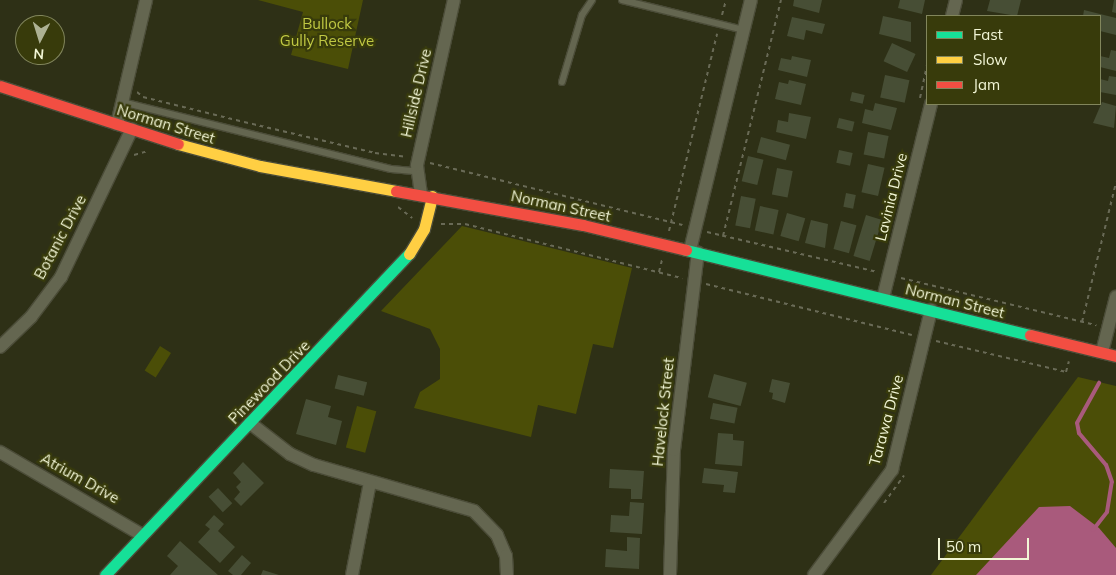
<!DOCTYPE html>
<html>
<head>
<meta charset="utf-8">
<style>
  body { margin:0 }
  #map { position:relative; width:1116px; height:575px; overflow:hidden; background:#2e3016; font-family:Mulish,sans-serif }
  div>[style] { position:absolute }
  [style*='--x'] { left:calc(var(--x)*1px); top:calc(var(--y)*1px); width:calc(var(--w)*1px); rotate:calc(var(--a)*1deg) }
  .green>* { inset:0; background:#4b4e07; transform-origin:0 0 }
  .water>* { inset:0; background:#a95a7c }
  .stream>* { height:4px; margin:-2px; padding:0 2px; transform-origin:2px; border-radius:2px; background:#a95a7c }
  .building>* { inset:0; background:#474e35; transform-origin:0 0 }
  .path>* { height:2px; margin-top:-1px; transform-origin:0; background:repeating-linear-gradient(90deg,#696a56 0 4px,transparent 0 8px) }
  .roads { filter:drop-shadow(1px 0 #4b4c38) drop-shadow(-1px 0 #4b4c38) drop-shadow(0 1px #4b4c38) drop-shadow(0 -1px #4b4c38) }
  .lane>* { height:6px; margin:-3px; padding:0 3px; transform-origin:3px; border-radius:3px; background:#646650 }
  .street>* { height:12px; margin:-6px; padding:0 6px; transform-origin:6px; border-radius:6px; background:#646650 }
  .fast>* { height:11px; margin:-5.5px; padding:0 5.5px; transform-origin:5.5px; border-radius:5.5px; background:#16e098 }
  .slow>* { height:11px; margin:-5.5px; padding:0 5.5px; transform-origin:5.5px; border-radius:5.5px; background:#ffcf43 }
  .jam>* { height:11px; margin:-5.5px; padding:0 5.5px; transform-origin:5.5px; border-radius:5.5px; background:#f24e42 }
  span { translate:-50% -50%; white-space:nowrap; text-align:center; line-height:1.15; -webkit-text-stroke:4.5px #383b0b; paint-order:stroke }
  .park-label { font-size:15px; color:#c0c843 }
  .street-label { font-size:15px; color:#f2f6d6 }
  .legend { position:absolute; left:926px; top:15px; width:175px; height:90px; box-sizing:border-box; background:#383b0b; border:1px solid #82865c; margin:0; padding:6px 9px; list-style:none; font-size:15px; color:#f2f6d6 }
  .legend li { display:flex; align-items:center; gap:10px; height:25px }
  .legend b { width:25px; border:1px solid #82865c }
  .north { position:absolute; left:15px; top:15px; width:50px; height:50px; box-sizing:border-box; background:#383b0b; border:1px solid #82865c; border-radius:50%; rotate:185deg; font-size:14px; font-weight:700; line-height:20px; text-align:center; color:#f2f6d6 }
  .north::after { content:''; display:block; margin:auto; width:18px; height:22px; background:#adb193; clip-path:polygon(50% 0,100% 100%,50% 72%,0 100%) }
  .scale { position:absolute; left:938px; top:538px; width:91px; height:22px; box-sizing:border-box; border:2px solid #f2f6d6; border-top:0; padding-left:6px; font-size:15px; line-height:18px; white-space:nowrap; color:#f2f6d6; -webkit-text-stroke:4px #383b0b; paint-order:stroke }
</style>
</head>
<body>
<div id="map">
  <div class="green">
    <i style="clip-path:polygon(258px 0,363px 0,348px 69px,291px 55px,303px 12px)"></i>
    <i style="clip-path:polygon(462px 226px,632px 268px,613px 348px,593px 344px,576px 414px,538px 405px,531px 437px,414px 408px,420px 392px,440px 379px,440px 349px,430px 329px,381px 311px)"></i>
    <i style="left:160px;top:346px;width:13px;height:29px;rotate:32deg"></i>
    <i style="clip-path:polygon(1078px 377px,1116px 386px,1116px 575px,931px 575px)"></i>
    <i style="left:357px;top:406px;width:20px;height:43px;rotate:15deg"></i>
  </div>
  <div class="water">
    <i style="clip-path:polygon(1070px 506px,1099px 528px,1116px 548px,1116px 575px,976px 575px,1039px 507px)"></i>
  </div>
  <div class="stream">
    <i style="--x:1093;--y:530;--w:23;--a:-52"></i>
    <i style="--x:1107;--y:512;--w:30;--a:-81"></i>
    <i style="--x:1112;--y:482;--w:18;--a:-109"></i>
    <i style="--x:1106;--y:465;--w:42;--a:-130.2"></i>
    <i style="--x:1079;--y:433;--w:10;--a:-101"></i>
    <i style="--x:1077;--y:423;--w:46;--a:-61.2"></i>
  </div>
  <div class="building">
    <i style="clip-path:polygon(794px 0,822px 0,819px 13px,793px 6px)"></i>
    <i style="clip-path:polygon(900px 0,925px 0,922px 14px,898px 8px)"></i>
    <i style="clip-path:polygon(990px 0,1021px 0,1017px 16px,987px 11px)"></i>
    <i style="clip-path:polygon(1114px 0,1116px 0,1116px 13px,1112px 12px)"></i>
    <i style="clip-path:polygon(1084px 10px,1116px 18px,1116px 35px,1100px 31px,1100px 16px,1083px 16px)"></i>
    <i style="clip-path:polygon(883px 16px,911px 22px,911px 42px,879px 34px)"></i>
    <i style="clip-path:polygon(792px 17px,825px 24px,822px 34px,806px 30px,804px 40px,787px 36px)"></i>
    <i style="left:892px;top:43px;width:26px;height:20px;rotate:25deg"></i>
    <i style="clip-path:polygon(1111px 50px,1116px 51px,1116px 71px,1100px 67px,1100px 56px,1109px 58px)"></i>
    <i style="clip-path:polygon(792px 56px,811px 60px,807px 77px,778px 70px,781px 58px,791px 60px)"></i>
    <i style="left:885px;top:75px;width:25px;height:23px;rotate:12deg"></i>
    <i style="clip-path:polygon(1109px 76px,1116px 77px,1116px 95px,1100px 92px,1100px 79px,1108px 81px)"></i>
    <i style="clip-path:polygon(789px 80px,806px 84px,801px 105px,775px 99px,779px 82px,788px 84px)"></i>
    <i style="left:852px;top:92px;width:13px;height:9px;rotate:13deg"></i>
    <i style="clip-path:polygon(1102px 102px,1116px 106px,1114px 128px,1093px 123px)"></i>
    <i style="clip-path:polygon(875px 103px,897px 108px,891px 130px,862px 123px,865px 109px,873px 111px)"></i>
    <i style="clip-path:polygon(789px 113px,811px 117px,806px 139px,776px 132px,778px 120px,788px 122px)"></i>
    <i style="left:839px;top:118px;width:16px;height:10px;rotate:14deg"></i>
    <i style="left:868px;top:132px;width:21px;height:23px;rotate:11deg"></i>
    <i style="left:761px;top:137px;width:30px;height:16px;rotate:15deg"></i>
    <i style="left:839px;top:150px;width:14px;height:13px;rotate:12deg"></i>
    <i style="left:748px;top:156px;width:16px;height:26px;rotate:14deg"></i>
    <i style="left:868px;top:164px;width:17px;height:29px;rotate:13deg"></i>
    <i style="left:777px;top:168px;width:16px;height:27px;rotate:11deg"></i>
    <i style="left:846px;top:193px;width:10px;height:14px;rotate:11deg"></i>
    <i style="left:741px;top:196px;width:15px;height:30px;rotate:11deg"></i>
    <i style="left:760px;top:206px;width:19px;height:25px;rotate:12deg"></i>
    <i style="left:787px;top:213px;width:19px;height:24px;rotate:16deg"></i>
    <i style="left:866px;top:215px;width:17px;height:43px;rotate:17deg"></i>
    <i style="clip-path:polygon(811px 220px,828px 224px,825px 248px,805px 243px)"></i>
    <i style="left:841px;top:221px;width:16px;height:29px;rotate:15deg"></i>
    <i style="left:714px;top:374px;width:34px;height:24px;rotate:15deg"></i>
    <i style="left:338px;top:375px;width:30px;height:14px;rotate:14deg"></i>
    <i style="clip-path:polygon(772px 379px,790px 383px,785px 403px,772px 399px,773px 393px,769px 392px)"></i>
    <i style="clip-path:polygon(306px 399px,331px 406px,328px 417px,342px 421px,336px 445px,296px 434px)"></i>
    <i style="left:713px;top:403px;width:25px;height:16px;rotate:11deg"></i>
    <i style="clip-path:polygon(718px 433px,733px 434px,733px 440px,744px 441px,742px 466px,715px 464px)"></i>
    <i style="clip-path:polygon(243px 462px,264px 483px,241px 506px,234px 499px,240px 492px,236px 487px,241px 482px,233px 473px)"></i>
    <i style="clip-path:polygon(704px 468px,738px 472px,735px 493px,723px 492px,724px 485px,702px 483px)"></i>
    <i style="clip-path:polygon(610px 469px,644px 471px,642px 499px,631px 499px,631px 489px,609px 488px)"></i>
    <i style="left:218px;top:488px;width:21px;height:13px;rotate:47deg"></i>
    <i style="clip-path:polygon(630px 502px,644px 503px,642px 534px,610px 532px,611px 515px,629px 516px)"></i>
    <i style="clip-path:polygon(214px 515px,224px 524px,218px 531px,235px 547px,220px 563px,198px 542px,210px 529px,205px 525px)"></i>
    <i style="clip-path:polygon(627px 537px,640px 538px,639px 569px,605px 567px,606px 549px,627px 551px)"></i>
    <i style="clip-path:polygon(180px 541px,218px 575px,170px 575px,178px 566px,167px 556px)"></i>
    <i style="clip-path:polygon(242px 555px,251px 563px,241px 575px,233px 575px,228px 571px)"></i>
    <i style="clip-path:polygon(263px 570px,279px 575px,261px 575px)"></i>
  </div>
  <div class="path">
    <i style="--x:722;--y:15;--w:16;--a:-75"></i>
    <i style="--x:137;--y:92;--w:8;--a:40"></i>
    <i style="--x:143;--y:97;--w:104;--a:13.9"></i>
    <i style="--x:244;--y:122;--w:135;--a:13.3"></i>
    <i style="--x:375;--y:153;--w:31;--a:7"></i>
    <i style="--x:920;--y:98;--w:34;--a:-78"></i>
    <i style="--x:134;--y:155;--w:15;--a:-16"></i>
    <i style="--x:430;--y:163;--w:260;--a:13.8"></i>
    <i style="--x:398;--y:207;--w:18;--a:38"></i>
    <i style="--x:441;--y:224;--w:24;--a:0"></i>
    <i style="--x:465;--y:224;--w:224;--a:14"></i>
    <i style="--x:669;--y:231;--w:203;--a:-76.3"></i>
    <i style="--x:707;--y:232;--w:175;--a:13.2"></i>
    <i style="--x:723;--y:236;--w:243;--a:-76.2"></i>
    <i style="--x:659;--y:272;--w:12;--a:-76"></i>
    <i style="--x:901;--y:278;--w:201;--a:13.6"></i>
    <i style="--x:706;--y:284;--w:212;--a:13.9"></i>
    <i style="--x:1082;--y:322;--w:144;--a:-76.3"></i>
    <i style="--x:936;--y:341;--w:134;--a:13.4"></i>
    <i style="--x:1066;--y:372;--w:11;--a:-75"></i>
    <i style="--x:884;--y:503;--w:34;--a:-54"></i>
  </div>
  <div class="roads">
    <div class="lane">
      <i style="--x:622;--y:0;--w:126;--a:13.8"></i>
      <i style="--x:562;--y:82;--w:70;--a:-73.4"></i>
      <i style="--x:582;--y:15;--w:18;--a:-56"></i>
      <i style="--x:122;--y:102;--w:277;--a:14"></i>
      <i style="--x:391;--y:169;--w:25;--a:5"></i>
    </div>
    <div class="street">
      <i style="--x:952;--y:16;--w:16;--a:-76"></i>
      <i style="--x:117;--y:124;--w:127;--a:-76.8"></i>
      <i style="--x:421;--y:194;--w:29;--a:-98"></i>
      <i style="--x:417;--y:165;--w:169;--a:-77.4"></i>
      <i style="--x:690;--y:250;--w:257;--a:-76.3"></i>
      <i style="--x:883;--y:298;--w:200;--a:-76.1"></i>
      <i style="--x:0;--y:347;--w:43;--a:-44.1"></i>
      <i style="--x:31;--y:317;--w:50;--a:-53.1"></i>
      <i style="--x:61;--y:277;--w:164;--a:-64.4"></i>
      <i style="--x:1102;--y:352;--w:57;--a:-75.7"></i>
      <i style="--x:250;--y:423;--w:51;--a:37.8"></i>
      <i style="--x:290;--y:454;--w:26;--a:25"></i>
      <i style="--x:314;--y:465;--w:166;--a:16"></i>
      <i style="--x:474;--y:511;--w:33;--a:46"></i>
      <i style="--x:497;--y:535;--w:23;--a:67"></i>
      <i style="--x:506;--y:556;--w:19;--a:87"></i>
      <i style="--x:0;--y:452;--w:164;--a:30.3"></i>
      <i style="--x:352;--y:575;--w:95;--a:-79"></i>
      <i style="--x:670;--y:575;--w:125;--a:-88.2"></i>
      <i style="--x:674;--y:450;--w:199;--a:-83.1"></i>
      <i style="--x:814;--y:575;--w:131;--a:-53.4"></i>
      <i style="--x:892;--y:470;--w:165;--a:-76.3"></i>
    </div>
    <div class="fast">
      <i style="--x:686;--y:250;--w:354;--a:13.9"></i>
      <i style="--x:105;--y:575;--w:442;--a:-46.6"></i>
    </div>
    <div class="slow">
      <i style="--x:178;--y:144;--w:85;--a:15"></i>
      <i style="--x:260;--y:166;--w:138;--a:10.4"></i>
      <i style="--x:409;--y:254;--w:29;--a:-59"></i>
      <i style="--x:424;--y:229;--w:34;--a:-76"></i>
    </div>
    <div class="jam">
      <i style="--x:0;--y:86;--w:187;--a:18"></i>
      <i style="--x:396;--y:191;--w:190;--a:10.3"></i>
      <i style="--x:583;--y:225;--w:106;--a:13.6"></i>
      <i style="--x:1030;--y:335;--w:89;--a:13.7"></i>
    </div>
  </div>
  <div class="park-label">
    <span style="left:327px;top:32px">Bullock<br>Gully Reserve</span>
  </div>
  <div class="street-label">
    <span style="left:416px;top:93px;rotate:-77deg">Hillside Drive</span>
    <span style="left:166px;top:124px;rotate:17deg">Norman Street</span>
    <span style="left:891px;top:197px;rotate:-76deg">Lavinia Drive</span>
    <span style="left:561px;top:206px;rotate:12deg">Norman Street</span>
    <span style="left:60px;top:237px;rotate:-62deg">Botanic Drive</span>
    <span style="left:955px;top:301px;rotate:14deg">Norman Street</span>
    <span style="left:269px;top:382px;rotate:-46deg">Pinewood Drive</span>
    <span style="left:663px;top:412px;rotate:-84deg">Havelock Street</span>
    <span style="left:886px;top:420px;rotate:-75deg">Tarawa Drive</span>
    <span style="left:80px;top:478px;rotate:29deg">Atrium Drive</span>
  </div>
  <ul class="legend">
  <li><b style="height:6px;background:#16e098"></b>Fast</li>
  <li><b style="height:6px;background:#ffcf43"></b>Slow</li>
  <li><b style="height:6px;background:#f24e42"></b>Jam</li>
  </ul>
  <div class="north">N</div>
  <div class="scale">50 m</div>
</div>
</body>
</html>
